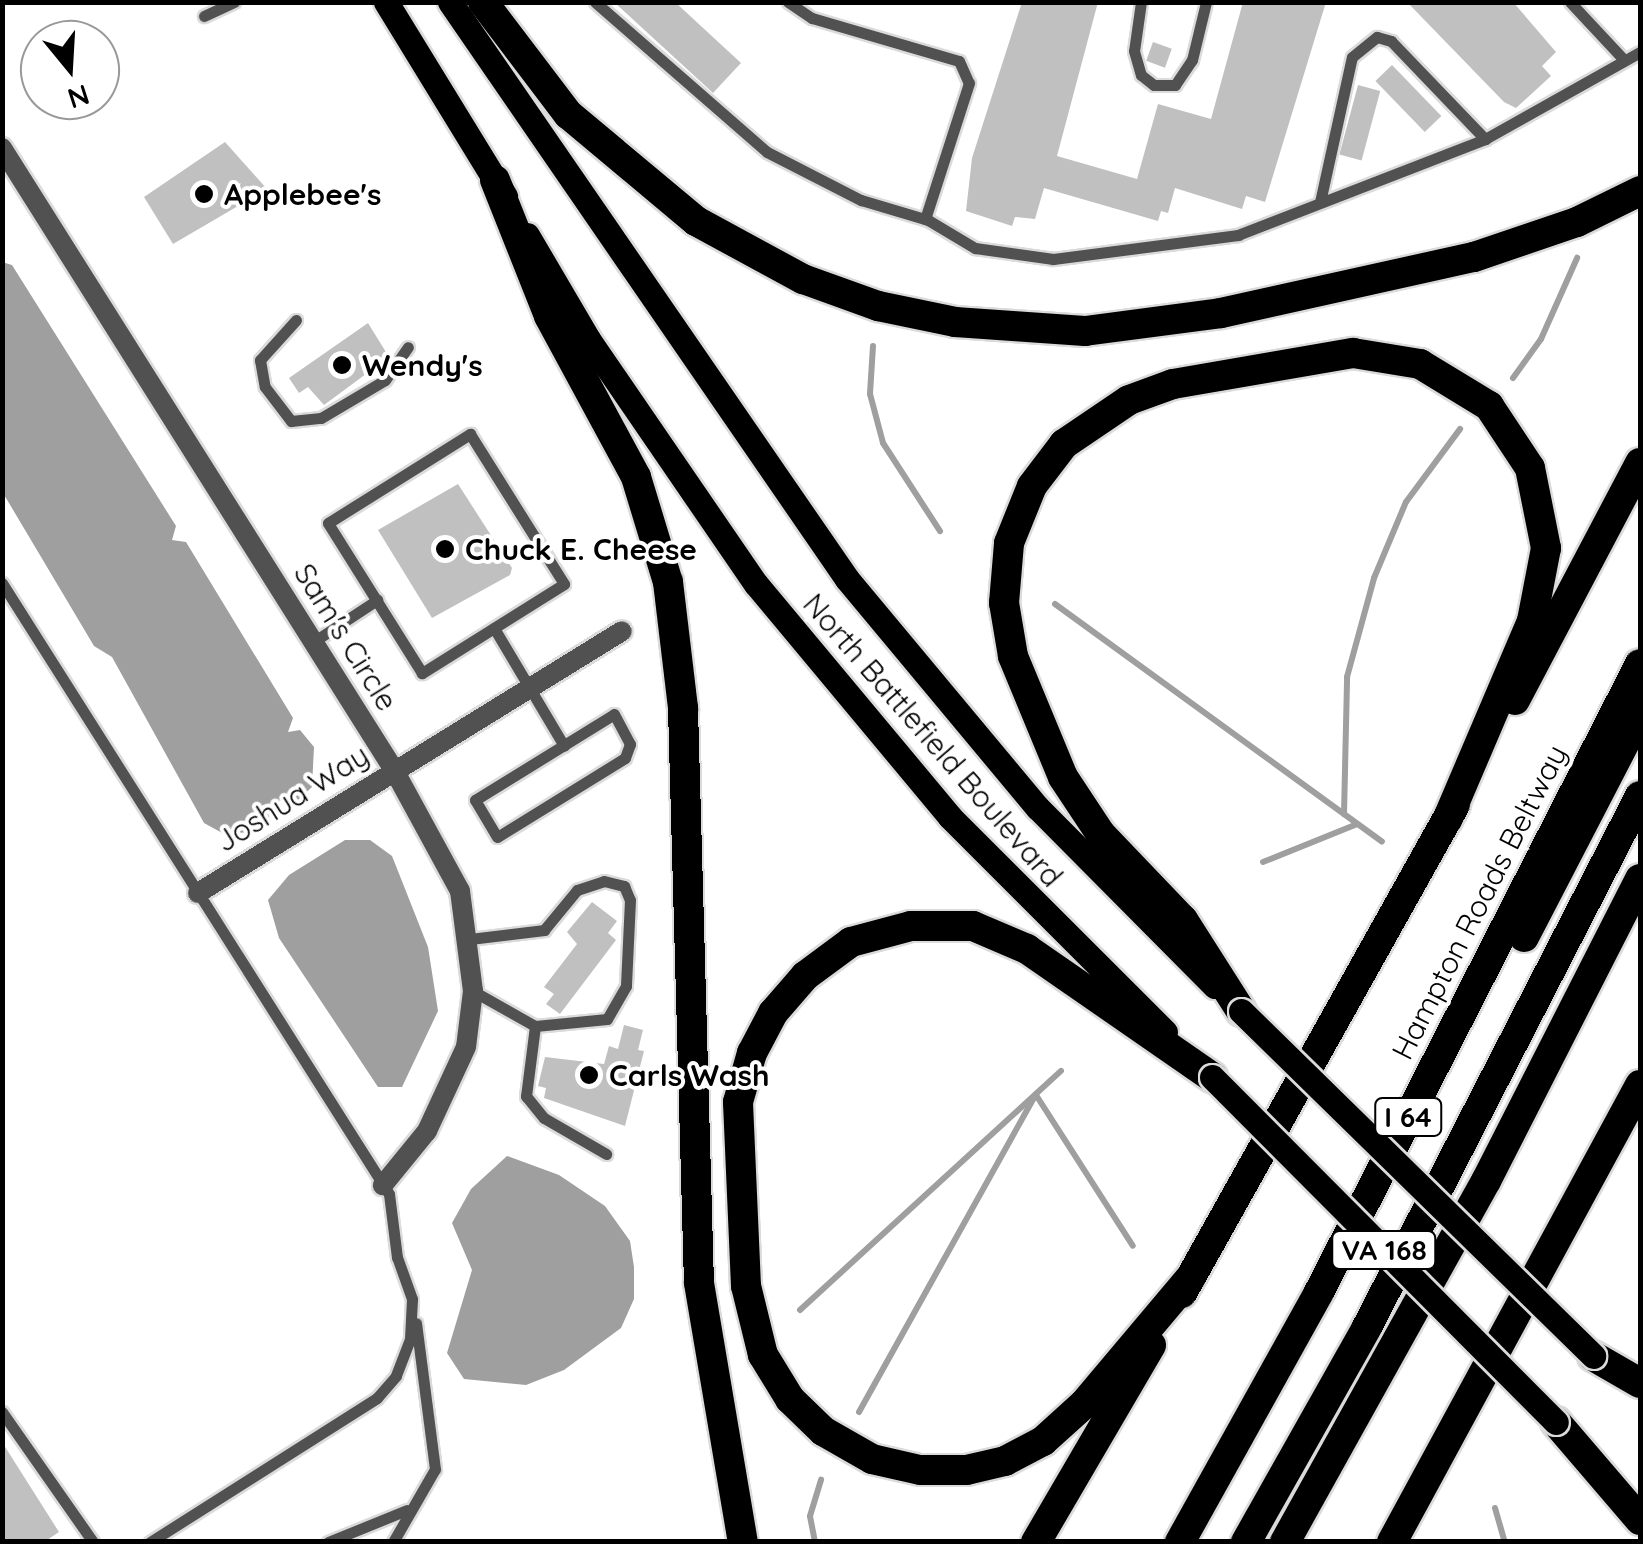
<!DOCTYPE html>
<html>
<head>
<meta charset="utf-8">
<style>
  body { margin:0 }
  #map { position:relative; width:1643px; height:1544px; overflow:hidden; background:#fff; font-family:Quicksand,sans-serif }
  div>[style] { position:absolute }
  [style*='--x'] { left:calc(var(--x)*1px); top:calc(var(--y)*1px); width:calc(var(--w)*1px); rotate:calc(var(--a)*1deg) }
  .water>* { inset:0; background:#9f9f9f }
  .stream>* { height:6px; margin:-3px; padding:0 3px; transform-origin:3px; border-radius:3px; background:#9f9f9f }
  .building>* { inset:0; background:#c0c0c0; transform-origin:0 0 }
  .roads { filter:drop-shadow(2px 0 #dbdbdb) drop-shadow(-2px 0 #dbdbdb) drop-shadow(0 2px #dbdbdb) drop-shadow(0 -2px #dbdbdb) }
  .service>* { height:11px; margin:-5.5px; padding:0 5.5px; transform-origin:5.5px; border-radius:5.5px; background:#515151 }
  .minor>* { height:20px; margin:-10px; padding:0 10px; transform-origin:10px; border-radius:10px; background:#515151 }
  .primary>* { height:25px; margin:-12.5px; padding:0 12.5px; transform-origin:12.5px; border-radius:12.5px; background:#000 }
  .motorway>* { height:30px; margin:-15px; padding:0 15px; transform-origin:15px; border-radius:15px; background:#000 }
  .bridges { filter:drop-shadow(2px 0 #dbdbdb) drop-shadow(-2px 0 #dbdbdb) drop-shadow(0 2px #dbdbdb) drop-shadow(0 -2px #dbdbdb) }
  .primary-bridge>* { height:25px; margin:-12.5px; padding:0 12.5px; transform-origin:12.5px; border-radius:12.5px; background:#000 }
  .dots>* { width:28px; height:28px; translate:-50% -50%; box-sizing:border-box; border:5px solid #fff; border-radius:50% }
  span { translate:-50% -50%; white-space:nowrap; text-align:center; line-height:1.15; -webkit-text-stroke:8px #fff; paint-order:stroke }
  .shield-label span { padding:2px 8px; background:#fff; border:2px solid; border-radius:8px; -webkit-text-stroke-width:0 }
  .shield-label { font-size:28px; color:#000; font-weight:700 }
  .poi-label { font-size:30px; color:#000; font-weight:700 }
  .left { translate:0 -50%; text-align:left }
  .street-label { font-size:30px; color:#000 }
  .frame { position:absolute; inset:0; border:5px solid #000; pointer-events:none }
  .north { position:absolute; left:20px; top:20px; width:100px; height:100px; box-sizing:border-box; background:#fff; border:2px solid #999; border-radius:50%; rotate:162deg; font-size:28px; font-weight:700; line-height:40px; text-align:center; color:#000 }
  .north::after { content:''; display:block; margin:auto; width:35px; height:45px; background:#000; clip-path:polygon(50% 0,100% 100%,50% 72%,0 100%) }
</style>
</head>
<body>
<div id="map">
  <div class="water">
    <i style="clip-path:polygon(2px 262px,12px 265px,176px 526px,172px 540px,186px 542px,293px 718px,288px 732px,300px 730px,314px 747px,312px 787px,295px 803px,286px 797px,270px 808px,269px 821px,250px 832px,224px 834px,204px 823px,112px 657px,94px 646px,3px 493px)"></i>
    <i style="clip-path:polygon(345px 840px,370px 840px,392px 856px,428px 947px,438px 1011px,402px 1087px,378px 1087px,279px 938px,268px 900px,289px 875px)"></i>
    <i style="clip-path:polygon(507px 1156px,559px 1175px,605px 1206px,630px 1241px,634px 1267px,634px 1299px,621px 1328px,564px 1370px,526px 1385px,464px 1379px,447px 1353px,472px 1270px,452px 1223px,471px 1189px)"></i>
  </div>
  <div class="stream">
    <i style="--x:873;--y:346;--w:48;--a:93.6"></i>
    <i style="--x:870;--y:394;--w:51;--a:75.1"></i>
    <i style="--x:883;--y:443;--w:105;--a:57.1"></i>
    <i style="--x:1513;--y:378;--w:48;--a:-54.3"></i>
    <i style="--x:1541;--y:339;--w:89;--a:-66"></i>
    <i style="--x:1055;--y:604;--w:404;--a:36"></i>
    <i style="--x:1344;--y:814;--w:137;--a:-88.7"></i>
    <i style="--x:1347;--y:677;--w:103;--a:-74.7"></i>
    <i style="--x:1374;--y:578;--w:82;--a:-67.2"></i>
    <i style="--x:1406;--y:502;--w:91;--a:-53.5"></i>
    <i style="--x:1263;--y:862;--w:101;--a:-22"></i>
    <i style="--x:1036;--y:1095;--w:179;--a:57.3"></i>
    <i style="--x:800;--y:1310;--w:354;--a:-42.5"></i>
    <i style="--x:859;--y:1412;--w:364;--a:-60.9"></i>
    <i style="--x:1495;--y:1508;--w:35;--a:74"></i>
    <i style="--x:815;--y:1542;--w:26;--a:-101"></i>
    <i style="--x:810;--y:1516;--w:38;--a:-73"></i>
  </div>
  <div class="building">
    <i style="clip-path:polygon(614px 2px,675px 2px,741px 63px,713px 93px)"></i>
    <i style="clip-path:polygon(1022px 2px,1098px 2px,1057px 156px,1137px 179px,1158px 104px,1211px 119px,1243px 2px,1326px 2px,1265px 202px,1246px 196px,1242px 209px,1175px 188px,1168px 213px,1161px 211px,1158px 221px,1044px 188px,1035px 219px,1015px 217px,1012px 226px,966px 211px,972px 158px)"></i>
    <i style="clip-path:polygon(1407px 2px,1513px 2px,1556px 52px,1542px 66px,1551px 76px,1516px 108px,1504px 102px)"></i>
    <i style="left:1153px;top:42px;width:20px;height:20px;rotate:20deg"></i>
    <i style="left:1392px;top:65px;width:71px;height:23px;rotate:46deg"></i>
    <i style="left:1358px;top:85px;width:23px;height:72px;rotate:15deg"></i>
    <i style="clip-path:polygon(225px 142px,267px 189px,173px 244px,144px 197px)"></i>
    <i style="clip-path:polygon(368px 323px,389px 357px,324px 405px,308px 387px,299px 393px,289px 378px)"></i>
    <i style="clip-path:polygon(458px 484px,512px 568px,510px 575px,432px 618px,378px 530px)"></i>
    <i style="clip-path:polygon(592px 902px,617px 921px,608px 933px,616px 940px,560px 1014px,546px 1004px,554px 994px,544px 987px,577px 944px,567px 932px)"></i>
    <i style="clip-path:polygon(624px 1025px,643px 1030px,638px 1050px,644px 1051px,625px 1126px,544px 1098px,546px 1088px,538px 1086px,545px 1057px,604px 1064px,609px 1046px,618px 1049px)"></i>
    <i style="clip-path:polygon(2px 1442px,59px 1532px,44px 1542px,2px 1542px)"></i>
  </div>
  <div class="roads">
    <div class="service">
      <i style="--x:595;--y:2;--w:228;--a:41.1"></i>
      <i style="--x:767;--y:152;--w:106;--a:27.1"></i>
      <i style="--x:861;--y:200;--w:70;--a:16.6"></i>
      <i style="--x:928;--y:220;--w:55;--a:30.8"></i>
      <i style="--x:975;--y:248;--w:79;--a:8"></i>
      <i style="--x:1053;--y:259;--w:187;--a:-7.4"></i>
      <i style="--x:1238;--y:235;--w:265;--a:-21.2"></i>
      <i style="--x:1485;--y:139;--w:178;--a:-29.3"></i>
      <i style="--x:788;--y:2;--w:29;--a:34"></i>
      <i style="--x:812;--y:18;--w:153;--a:16.3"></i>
      <i style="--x:959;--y:61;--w:24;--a:66"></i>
      <i style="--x:969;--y:83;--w:143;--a:107.9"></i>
      <i style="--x:1141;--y:2;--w:49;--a:98.1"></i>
      <i style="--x:1134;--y:51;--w:25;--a:74"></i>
      <i style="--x:1141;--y:75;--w:16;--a:38"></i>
      <i style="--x:1154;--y:85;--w:21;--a:0"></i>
      <i style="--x:1175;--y:85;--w:30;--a:-56"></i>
      <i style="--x:1192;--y:60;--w:60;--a:-76.4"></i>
      <i style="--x:1570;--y:2;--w:79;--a:47"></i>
      <i style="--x:204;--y:16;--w:33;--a:-25"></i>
      <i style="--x:1320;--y:202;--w:148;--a:-77.6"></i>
      <i style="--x:1352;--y:57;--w:32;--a:-39"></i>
      <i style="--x:1377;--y:37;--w:15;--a:16"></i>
      <i style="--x:1391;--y:41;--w:136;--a:46.2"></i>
      <i style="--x:296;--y:320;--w:54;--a:132"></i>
      <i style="--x:260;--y:360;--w:27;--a:80"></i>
      <i style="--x:265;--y:387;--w:43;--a:52.6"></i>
      <i style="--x:291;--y:421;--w:30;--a:-6"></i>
      <i style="--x:321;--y:418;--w:74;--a:-30.7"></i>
      <i style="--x:385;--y:380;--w:40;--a:-55.1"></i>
      <i style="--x:470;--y:434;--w:177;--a:57.9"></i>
      <i style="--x:564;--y:584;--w:168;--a:147.9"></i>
      <i style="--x:422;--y:673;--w:177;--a:-122.1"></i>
      <i style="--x:328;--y:523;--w:168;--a:-32.1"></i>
      <i style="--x:2;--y:583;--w:723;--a:57.65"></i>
      <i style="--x:389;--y:1194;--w:64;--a:82.8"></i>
      <i style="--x:397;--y:1257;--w:45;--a:70.3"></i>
      <i style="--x:412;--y:1299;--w:40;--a:92.9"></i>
      <i style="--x:410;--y:1339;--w:40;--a:111"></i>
      <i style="--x:396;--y:1376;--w:29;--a:131"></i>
      <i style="--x:377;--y:1398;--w:269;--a:147.6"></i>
      <i style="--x:494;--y:628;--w:137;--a:59.3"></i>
      <i style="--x:313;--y:642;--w:77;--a:-33.3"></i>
      <i style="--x:614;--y:714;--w:34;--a:62"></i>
      <i style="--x:630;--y:744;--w:15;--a:110"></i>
      <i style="--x:625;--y:758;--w:150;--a:148.3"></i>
      <i style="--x:497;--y:837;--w:43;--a:-120.7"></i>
      <i style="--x:475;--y:800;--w:163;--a:-31.7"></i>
      <i style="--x:470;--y:939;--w:75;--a:-6.9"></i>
      <i style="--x:544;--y:930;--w:52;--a:-50.5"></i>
      <i style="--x:577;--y:890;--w:28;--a:-18"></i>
      <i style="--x:604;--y:881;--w:21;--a:14"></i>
      <i style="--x:624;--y:886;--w:15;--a:67"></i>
      <i style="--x:630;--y:900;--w:86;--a:92.7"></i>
      <i style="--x:626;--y:986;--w:38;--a:120"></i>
      <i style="--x:607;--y:1019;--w:72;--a:174.4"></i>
      <i style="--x:535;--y:1026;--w:71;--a:-150.6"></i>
      <i style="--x:535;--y:1026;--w:71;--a:97.3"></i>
      <i style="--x:526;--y:1096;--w:28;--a:51"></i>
      <i style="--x:544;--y:1118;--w:72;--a:30.1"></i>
      <i style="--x:2;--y:1412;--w:159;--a:55"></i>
      <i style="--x:328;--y:1542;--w:85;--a:-22.1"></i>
      <i style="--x:393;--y:1542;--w:84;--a:-60.1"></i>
      <i style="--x:435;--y:1469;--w:147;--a:-97.4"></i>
    </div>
    <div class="minor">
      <i style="--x:2;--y:148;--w:735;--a:57.78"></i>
      <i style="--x:394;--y:770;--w:138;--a:61.4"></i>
      <i style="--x:460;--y:891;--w:101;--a:82.6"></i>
      <i style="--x:473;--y:991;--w:56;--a:97.1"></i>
      <i style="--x:466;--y:1047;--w:93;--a:114.9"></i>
      <i style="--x:427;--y:1131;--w:70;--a:129.2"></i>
      <i style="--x:198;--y:893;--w:498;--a:-31.7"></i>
    </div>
    <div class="primary">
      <i style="--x:386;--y:2;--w:228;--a:58.5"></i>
      <i style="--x:450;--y:2;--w:700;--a:55.47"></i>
      <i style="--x:847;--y:579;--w:298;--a:50.2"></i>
      <i style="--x:1038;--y:808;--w:251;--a:45.2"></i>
      <i style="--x:527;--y:235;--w:121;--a:59.6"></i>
      <i style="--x:588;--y:339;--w:297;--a:55.6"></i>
      <i style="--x:756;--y:584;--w:303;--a:50.2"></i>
      <i style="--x:950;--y:817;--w:304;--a:45"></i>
    </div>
    <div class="motorway">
      <i style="--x:483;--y:2;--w:141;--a:52.8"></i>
      <i style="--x:568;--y:114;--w:167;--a:39.9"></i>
      <i style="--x:696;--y:221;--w:122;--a:28.5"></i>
      <i style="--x:803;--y:279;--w:80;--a:19.8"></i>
      <i style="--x:878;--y:306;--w:79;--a:11.7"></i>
      <i style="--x:955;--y:322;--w:130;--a:4"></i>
      <i style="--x:1085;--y:331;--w:137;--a:-7.5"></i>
      <i style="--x:1221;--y:313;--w:259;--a:-12.5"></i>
      <i style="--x:1474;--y:257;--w:109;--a:-18.8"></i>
      <i style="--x:1577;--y:222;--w:70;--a:-26.2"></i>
      <i style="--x:495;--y:180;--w:146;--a:68.3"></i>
      <i style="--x:549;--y:316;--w:183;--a:61.6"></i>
      <i style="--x:636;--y:477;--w:110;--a:73.1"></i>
      <i style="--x:668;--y:582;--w:127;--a:83.2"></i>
      <i style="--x:683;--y:708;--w:575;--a:88.41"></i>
      <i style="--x:699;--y:1283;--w:263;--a:80.4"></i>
      <i style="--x:1515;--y:700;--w:268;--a:-62.2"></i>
      <i style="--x:1524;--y:937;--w:252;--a:-62.6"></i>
      <i style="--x:1241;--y:1011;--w:108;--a:-122.5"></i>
      <i style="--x:1183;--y:920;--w:120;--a:-133.7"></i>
      <i style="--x:1100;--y:833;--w:67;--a:-123.5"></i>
      <i style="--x:1063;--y:777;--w:131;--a:-112.5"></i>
      <i style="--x:1013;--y:656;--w:54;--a:-99.6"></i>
      <i style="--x:1004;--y:603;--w:60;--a:-85.2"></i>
      <i style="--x:1009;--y:543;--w:61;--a:-68"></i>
      <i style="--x:1032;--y:486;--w:53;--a:-52.7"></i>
      <i style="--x:1064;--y:444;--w:78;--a:-34.1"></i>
      <i style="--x:1129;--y:400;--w:47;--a:-20"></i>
      <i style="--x:1173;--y:384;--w:183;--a:-9.8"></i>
      <i style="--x:1353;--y:353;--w:68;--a:9.3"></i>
      <i style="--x:1420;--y:364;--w:81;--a:31.3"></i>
      <i style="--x:1489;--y:406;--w:74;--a:56.5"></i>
      <i style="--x:1530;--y:468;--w:82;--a:78.7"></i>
      <i style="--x:1546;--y:548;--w:74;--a:100.9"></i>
      <i style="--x:1532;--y:621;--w:216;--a:113.1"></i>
      <i style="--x:1191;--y:1277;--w:166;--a:130.1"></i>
      <i style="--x:1084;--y:1404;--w:55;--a:137.9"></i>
      <i style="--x:1043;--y:1441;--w:43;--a:152.2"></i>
      <i style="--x:1005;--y:1461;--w:39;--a:167"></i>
      <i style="--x:967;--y:1470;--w:47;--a:180"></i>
      <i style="--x:920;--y:1470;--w:49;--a:-167.1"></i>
      <i style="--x:872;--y:1459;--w:56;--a:-150.3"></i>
      <i style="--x:823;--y:1431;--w:46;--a:-135.9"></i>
      <i style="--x:790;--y:1399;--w:52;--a:-121.5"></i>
      <i style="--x:763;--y:1355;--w:71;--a:-103.8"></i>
      <i style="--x:746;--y:1286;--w:184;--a:-92.5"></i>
      <i style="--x:738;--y:1102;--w:51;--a:-74.1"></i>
      <i style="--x:752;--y:1053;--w:45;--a:-62.3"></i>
      <i style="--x:773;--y:1013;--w:49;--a:-49.1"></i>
      <i style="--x:805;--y:976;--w:57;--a:-36.5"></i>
      <i style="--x:851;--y:942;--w:62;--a:-14.9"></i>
      <i style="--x:911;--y:926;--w:62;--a:0"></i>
      <i style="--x:973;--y:926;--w:59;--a:23.1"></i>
      <i style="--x:1027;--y:949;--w:225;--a:34.7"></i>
      <i style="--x:1182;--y:1293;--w:559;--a:-60.78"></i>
      <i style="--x:1593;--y:1356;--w:54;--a:29.9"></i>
      <i style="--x:1556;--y:1422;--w:129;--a:49.4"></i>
      <i style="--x:1036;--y:1542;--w:228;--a:-59.7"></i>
      <i style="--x:1180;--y:1542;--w:286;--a:-60.9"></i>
      <i style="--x:1319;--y:1292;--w:705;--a:-62.93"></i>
      <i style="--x:1246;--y:1542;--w:247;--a:-60.6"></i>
      <i style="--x:1367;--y:1327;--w:597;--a:-62.79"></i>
      <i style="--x:1285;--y:1542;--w:413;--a:-60.9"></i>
      <i style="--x:1486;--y:1181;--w:339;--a:-63"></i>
      <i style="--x:1392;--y:1542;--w:520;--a:-61.51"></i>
    </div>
  </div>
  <div class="bridges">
    <div class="primary-bridge">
      <i style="--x:1241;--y:1011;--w:493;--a:44.4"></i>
      <i style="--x:1212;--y:1077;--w:487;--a:45.1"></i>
    </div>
  </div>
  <div class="dots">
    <i style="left:204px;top:194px;background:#000"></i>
    <i style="left:342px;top:365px;background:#000"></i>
    <i style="left:445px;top:549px;background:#000"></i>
    <i style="left:589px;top:1075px;background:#000"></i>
  </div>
  <div class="shield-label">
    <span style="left:1408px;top:1117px">I 64</span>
    <span style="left:1384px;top:1250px">VA 168</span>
  </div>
  <div class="poi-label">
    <span class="left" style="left:224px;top:194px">Applebee's</span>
    <span class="left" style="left:362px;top:365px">Wendy's</span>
    <span class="left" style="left:465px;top:549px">Chuck E. Cheese</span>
    <span class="left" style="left:609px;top:1075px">Carls Wash</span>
  </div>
  <div class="street-label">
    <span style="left:346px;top:637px;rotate:58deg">Sam's Circle</span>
    <span style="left:933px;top:740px;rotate:49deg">North Battlefield Boulevard</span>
    <span style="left:292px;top:798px;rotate:-32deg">Joshua Way</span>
    <span style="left:1479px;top:902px;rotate:-63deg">Hampton Roads Beltway</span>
  </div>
  <div class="frame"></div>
  <div class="north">N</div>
</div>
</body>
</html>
